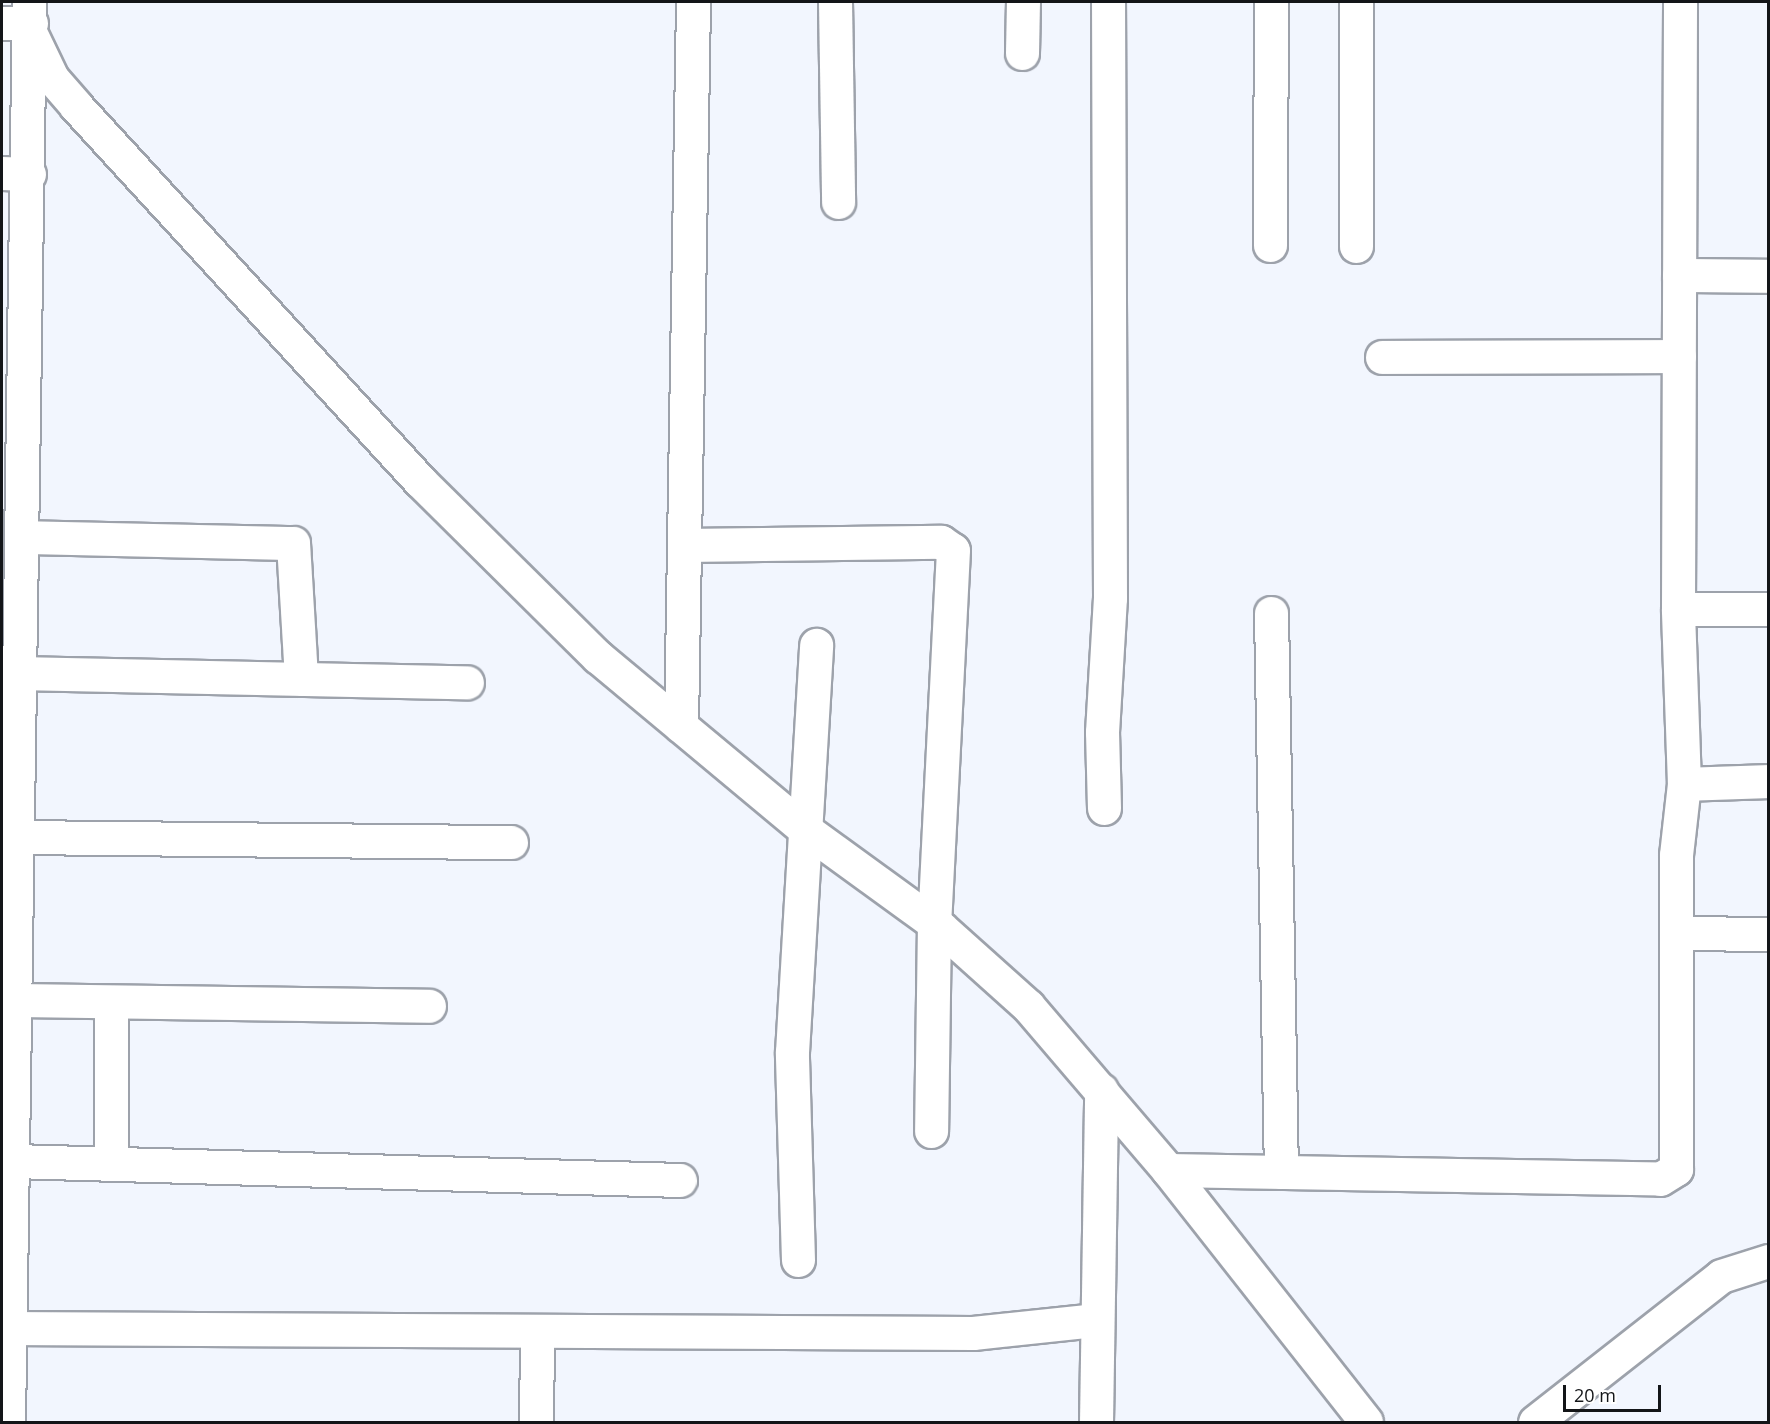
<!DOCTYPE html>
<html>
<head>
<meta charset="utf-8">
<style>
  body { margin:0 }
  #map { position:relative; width:1770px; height:1424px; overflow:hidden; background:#f2f6fe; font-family:"Open Sans",sans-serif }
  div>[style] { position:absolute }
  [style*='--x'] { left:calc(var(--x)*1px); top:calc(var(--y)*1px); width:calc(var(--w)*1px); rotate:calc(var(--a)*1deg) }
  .roads { filter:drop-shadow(2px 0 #9da2ab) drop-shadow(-2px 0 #9da2ab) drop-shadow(0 2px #9da2ab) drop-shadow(0 -2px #9da2ab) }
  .street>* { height:33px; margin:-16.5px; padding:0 16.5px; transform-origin:16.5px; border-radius:16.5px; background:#fff }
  span { translate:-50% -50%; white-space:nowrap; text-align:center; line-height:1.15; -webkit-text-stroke:6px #fff; paint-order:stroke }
  .frame { position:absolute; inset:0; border:3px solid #131518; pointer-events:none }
  .scale { position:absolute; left:1563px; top:1385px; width:98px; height:27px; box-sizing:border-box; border:3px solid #131518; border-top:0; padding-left:8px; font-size:18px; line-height:21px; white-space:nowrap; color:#131518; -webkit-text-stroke:4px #fff; paint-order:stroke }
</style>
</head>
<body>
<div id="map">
  <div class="roads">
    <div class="street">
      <i style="--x:835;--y:2;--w:200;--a:89.1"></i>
      <i style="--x:1356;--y:2;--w:244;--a:90"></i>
      <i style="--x:2;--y:23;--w:29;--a:0"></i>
      <i style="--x:31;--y:34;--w:49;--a:64.5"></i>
      <i style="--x:52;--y:78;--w:37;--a:49"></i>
      <i style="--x:76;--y:106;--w:509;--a:47.47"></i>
      <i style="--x:420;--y:481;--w:250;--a:44.7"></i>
      <i style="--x:598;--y:657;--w:271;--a:39.8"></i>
      <i style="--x:806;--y:830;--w:167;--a:36"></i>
      <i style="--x:941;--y:928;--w:117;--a:41.9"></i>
      <i style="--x:1028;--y:1006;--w:216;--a:49.5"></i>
      <i style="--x:1168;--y:1170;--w:320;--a:51.8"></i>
      <i style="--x:1022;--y:53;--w:51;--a:-88.9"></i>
      <i style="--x:2;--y:173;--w:27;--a:2"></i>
      <i style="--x:1270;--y:245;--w:243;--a:-89.8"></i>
      <i style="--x:1679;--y:275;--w:89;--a:0.6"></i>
      <i style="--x:1382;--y:357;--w:297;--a:-0.2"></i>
      <i style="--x:23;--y:537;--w:270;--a:1.3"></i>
      <i style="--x:293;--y:543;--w:136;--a:86.6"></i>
      <i style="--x:684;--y:545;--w:257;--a:-0.7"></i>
      <i style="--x:941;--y:542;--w:14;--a:34"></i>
      <i style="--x:953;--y:550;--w:373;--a:92.9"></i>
      <i style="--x:934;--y:923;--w:208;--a:90.8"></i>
      <i style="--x:1678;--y:609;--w:90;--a:0"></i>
      <i style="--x:1271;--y:613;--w:559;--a:88.98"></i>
      <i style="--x:22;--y:673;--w:445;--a:1.2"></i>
      <i style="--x:681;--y:726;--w:724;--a:-89.05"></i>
      <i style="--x:1684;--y:784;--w:84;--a:-2"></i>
      <i style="--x:1104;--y:808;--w:76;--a:-91.5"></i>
      <i style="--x:1102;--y:732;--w:134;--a:-86.6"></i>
      <i style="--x:1110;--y:598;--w:596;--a:-90.19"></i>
      <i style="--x:17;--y:837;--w:494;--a:0.6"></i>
      <i style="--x:1677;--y:933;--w:91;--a:0.6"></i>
      <i style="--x:16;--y:1000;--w:413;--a:0.8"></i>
      <i style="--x:13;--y:1161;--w:667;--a:1.63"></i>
      <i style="--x:111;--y:1163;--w:161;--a:-90"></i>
      <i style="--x:1168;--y:1170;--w:492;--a:1"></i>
      <i style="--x:1660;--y:1179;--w:19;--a:-32"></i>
      <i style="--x:1676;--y:1169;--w:314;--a:-90"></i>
      <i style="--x:1676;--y:855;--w:71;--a:-83.6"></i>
      <i style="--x:1684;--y:784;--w:175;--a:-92"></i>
      <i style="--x:1678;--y:609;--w:607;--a:-89.81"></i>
      <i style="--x:798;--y:1260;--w:208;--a:-91.7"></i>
      <i style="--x:792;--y:1052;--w:408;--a:-86.6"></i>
      <i style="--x:2;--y:1328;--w:971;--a:0.3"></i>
      <i style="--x:973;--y:1333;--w:122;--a:-6.1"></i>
      <i style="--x:8;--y:1422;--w:1420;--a:-89.15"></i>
      <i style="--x:536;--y:1422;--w:88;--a:-89.3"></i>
      <i style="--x:1096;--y:1422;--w:332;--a:-89.1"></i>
      <i style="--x:1535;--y:1422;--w:236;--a:-38.1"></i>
      <i style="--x:1721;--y:1276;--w:49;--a:-17.7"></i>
    </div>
  </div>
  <div class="frame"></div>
  <div class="scale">20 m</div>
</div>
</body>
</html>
